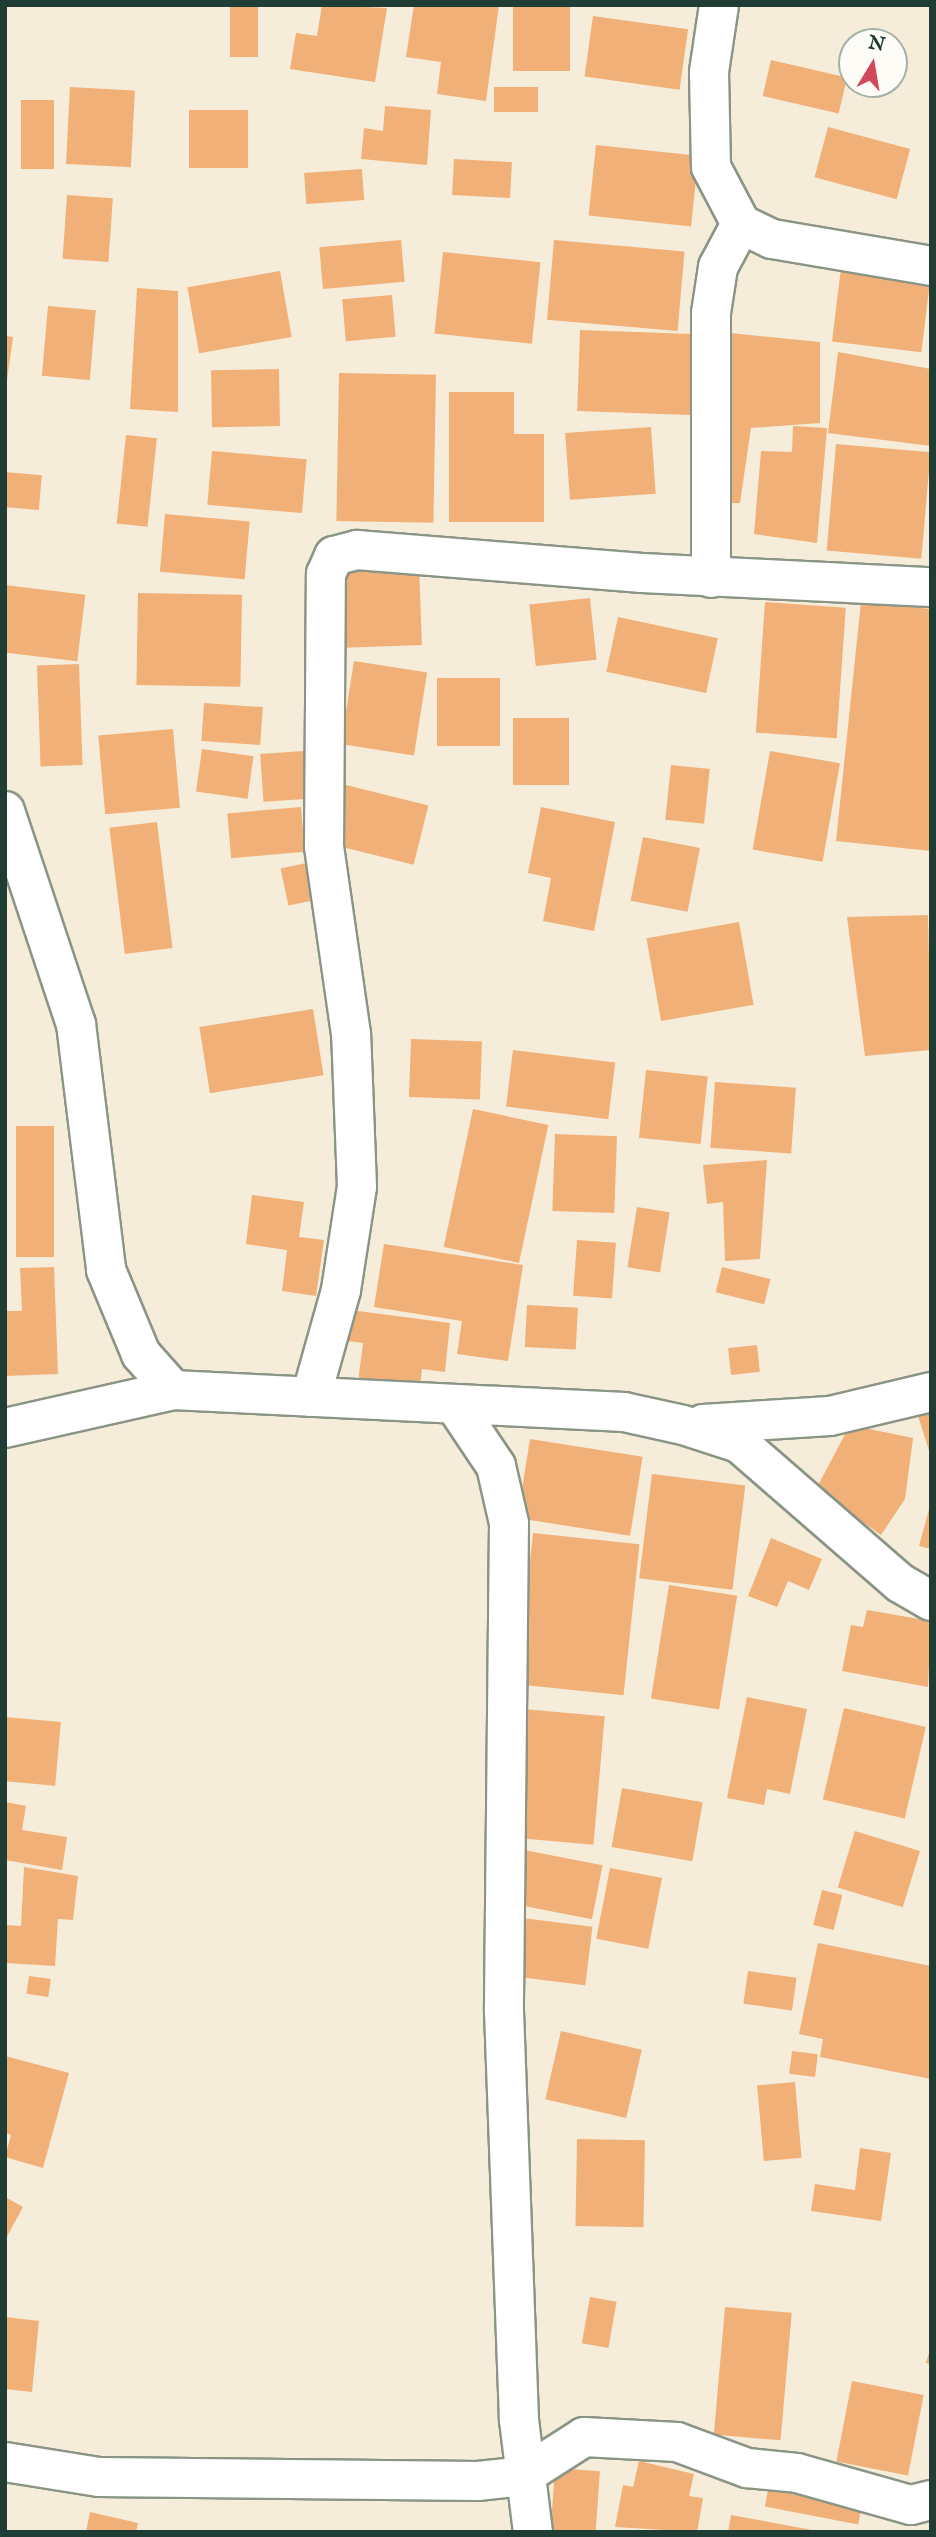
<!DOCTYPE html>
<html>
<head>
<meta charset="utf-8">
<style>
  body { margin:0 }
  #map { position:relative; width:936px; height:2537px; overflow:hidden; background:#f5edd9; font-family:"IM FELL English",serif }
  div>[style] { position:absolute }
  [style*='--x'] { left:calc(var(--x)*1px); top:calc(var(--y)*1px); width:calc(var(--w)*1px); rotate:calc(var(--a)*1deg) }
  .building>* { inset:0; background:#f1b078; transform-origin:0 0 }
  .roads { filter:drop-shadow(2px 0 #8a9586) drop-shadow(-2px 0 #8a9586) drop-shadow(0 2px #8a9586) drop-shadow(0 -2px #8a9586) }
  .minor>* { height:38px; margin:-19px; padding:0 19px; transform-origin:19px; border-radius:19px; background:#fff }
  span { translate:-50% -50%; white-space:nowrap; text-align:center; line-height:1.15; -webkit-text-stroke:5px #fdfcf7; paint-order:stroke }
  .frame { position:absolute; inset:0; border:7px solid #1f3d34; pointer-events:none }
  .north { position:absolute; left:838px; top:28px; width:70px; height:70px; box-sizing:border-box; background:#fdfcf7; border:2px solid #a4b0a9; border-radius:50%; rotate:11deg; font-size:19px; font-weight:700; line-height:28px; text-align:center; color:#1f3d34 }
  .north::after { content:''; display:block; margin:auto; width:24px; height:32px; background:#d1495b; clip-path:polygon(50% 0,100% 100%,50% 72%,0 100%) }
</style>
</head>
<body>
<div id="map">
  <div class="building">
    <i style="left:230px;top:5px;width:28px;height:52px"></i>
    <i style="clip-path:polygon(322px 5px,387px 8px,375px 82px,290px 69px,296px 33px,317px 36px)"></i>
    <i style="clip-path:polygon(414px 5px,499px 5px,486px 101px,437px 94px,441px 62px,406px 57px)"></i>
    <i style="left:513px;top:5px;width:57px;height:66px"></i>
    <i style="left:593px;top:16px;width:96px;height:61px;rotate:8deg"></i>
    <i style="left:771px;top:60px;width:78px;height:37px;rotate:13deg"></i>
    <i style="left:70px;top:87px;width:65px;height:77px;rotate:3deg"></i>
    <i style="left:494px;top:87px;width:44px;height:25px"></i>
    <i style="left:21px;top:100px;width:33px;height:69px"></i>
    <i style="clip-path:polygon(385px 106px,431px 110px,427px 165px,361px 159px,364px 128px,383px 131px)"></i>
    <i style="left:189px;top:110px;width:59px;height:58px"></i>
    <i style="left:828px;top:127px;width:85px;height:52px;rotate:15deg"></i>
    <i style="left:596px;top:145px;width:103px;height:71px;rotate:6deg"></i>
    <i style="left:454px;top:159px;width:58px;height:36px;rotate:3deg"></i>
    <i style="left:362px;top:169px;width:31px;height:58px;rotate:86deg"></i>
    <i style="left:67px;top:195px;width:46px;height:64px;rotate:4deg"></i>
    <i style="left:401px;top:240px;width:42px;height:82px;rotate:85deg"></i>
    <i style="left:554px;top:240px;width:131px;height:80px;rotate:5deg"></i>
    <i style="left:443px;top:252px;width:98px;height:82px;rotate:6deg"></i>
    <i style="left:842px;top:260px;width:90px;height:82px;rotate:7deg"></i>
    <i style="left:280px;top:271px;width:67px;height:94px;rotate:80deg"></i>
    <i style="clip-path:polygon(137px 288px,178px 291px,178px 412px,130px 409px)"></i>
    <i style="left:392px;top:295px;width:42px;height:50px;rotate:85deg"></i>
    <i style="left:48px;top:306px;width:48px;height:70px;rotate:5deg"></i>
    <i style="left:580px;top:330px;width:120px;height:81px;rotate:2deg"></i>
    <i style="clip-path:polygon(720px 332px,820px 342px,820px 423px,751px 428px,740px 503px,713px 503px)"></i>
    <i style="clip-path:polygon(5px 336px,13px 337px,7px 380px,5px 380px)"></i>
    <i style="clip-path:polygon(838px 352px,931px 369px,931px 446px,828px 433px)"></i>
    <i style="left:279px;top:369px;width:57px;height:68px;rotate:89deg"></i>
    <i style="left:339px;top:373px;width:97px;height:148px;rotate:1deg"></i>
    <i style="clip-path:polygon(449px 392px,514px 392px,514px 434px,544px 434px,544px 522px,449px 522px)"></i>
    <i style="clip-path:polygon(793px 426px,827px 428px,817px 543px,754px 534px,761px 451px,792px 452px)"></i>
    <i style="left:651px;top:427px;width:67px;height:86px;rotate:86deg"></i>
    <i style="left:126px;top:435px;width:31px;height:89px;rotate:6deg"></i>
    <i style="left:836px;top:444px;width:95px;height:107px;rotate:5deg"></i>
    <i style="left:212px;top:451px;width:95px;height:54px;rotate:5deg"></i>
    <i style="left:5px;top:472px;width:37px;height:35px;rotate:5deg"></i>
    <i style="left:165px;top:514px;width:85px;height:58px;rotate:5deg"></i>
    <i style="left:419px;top:563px;width:82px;height:84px;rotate:88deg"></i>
    <i style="left:5px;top:585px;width:81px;height:67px;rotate:7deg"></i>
    <i style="left:138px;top:593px;width:104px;height:92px;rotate:1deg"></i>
    <i style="left:590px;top:598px;width:62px;height:61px;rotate:84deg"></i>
    <i style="left:765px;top:602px;width:81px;height:131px;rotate:4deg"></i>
    <i style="clip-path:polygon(861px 602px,931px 609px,931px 851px,836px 841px)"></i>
    <i style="left:618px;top:617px;width:102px;height:56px;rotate:12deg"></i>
    <i style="left:354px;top:661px;width:74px;height:84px;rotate:9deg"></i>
    <i style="left:79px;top:664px;width:101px;height:42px;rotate:88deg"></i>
    <i style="left:437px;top:678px;width:63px;height:68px"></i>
    <i style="left:204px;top:703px;width:59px;height:38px;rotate:4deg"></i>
    <i style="left:569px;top:718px;width:67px;height:56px;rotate:90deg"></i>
    <i style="left:173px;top:729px;width:79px;height:75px;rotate:85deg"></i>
    <i style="left:202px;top:749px;width:52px;height:43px;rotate:8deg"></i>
    <i style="left:317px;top:750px;width:48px;height:57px;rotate:86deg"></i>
    <i style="left:770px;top:751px;width:71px;height:100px;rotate:10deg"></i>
    <i style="left:671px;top:765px;width:39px;height:55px;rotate:6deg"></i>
    <i style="left:342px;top:784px;width:89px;height:61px;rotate:14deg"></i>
    <i style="left:301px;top:807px;width:45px;height:74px;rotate:85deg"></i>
    <i style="clip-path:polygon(541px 807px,615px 822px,594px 931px,543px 921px,551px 878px,528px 873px)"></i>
    <i style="left:157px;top:822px;width:127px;height:48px;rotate:83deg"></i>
    <i style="left:643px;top:837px;width:58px;height:65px;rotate:11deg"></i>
    <i style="left:306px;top:863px;width:38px;height:26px;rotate:78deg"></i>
    <i style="clip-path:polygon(928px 915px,931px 1050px,865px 1056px,847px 917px)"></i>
    <i style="left:739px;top:922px;width:84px;height:94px;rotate:80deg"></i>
    <i style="left:313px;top:1009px;width:67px;height:115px;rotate:81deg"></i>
    <i style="left:411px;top:1039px;width:71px;height:58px;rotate:2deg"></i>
    <i style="left:513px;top:1050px;width:103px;height:57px;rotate:7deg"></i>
    <i style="left:646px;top:1070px;width:62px;height:68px;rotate:6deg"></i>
    <i style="left:715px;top:1082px;width:81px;height:66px;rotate:4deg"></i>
    <i style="left:473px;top:1109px;width:77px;height:141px;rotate:12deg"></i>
    <i style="left:16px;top:1126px;width:38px;height:131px"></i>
    <i style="left:555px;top:1134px;width:62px;height:77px;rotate:2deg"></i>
    <i style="clip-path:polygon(767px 1160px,760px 1259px,725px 1261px,723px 1202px,707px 1204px,703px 1165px)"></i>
    <i style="clip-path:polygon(252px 1195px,304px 1202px,299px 1237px,324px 1240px,316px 1296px,282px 1291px,287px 1250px,246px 1244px)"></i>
    <i style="left:637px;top:1207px;width:33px;height:61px;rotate:9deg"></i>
    <i style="left:577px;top:1240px;width:39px;height:56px;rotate:4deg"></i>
    <i style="clip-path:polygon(384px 1244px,523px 1265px,508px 1361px,457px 1354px,462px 1321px,374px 1307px)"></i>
    <i style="clip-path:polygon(54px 1267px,58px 1374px,5px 1376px,5px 1311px,22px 1311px,20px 1268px)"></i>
    <i style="left:722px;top:1267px;width:50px;height:26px;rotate:14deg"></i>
    <i style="left:527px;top:1305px;width:51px;height:42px;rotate:3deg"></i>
    <i style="clip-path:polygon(343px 1309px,450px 1323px,445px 1372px,422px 1369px,419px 1397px,357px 1390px,363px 1343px,339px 1340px)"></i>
    <i style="left:757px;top:1345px;width:27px;height:29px;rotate:84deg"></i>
    <i style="clip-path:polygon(931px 1398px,931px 1454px,930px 1454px,914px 1403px)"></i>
    <i style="clip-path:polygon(850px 1425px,913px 1438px,905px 1499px,881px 1535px,816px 1489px)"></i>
    <i style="left:530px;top:1439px;width:114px;height:80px;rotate:9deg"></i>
    <i style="left:652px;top:1474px;width:94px;height:105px;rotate:7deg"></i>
    <i style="clip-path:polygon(931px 1502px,931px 1549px,919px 1546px)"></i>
    <i style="left:533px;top:1533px;width:107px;height:152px;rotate:6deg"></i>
    <i style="clip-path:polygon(771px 1538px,822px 1559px,809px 1590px,788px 1581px,777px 1607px,748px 1596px)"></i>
    <i style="left:669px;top:1585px;width:69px;height:115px;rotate:9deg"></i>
    <i style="clip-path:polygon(867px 1610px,931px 1621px,928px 1687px,842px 1671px,851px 1625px,863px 1627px)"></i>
    <i style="clip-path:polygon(747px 1697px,807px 1709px,790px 1794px,767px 1789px,764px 1805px,727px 1798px)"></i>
    <i style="left:844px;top:1708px;width:84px;height:94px;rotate:13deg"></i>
    <i style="left:523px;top:1709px;width:82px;height:129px;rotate:5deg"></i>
    <i style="left:5px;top:1717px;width:56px;height:64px;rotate:5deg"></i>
    <i style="left:622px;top:1788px;width:82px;height:60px;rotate:10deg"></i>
    <i style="clip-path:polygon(5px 1802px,26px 1806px,22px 1830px,67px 1837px,62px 1870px,5px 1860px)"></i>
    <i style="left:855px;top:1831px;width:68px;height:59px;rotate:17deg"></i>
    <i style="left:524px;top:1850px;width:80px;height:55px;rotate:11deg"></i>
    <i style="clip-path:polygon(24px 1867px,78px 1876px,73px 1920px,58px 1919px,55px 1966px,5px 1963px,5px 1925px,21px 1926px)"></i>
    <i style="left:610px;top:1868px;width:53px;height:72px;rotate:11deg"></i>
    <i style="left:822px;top:1890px;width:21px;height:36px;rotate:14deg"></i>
    <i style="left:522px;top:1918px;width:71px;height:59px;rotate:7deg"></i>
    <i style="clip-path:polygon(818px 1943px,931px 1966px,931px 2079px,820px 2057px,823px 2039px,799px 2034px)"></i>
    <i style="left:748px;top:1971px;width:49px;height:33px;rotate:8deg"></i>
    <i style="left:29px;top:1976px;width:22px;height:18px;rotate:8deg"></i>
    <i style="left:561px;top:2031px;width:83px;height:70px;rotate:13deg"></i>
    <i style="left:792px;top:2051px;width:26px;height:23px;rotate:7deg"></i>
    <i style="clip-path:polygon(5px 2056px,69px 2073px,43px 2168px,5px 2157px,11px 2135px,5px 2133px)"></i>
    <i style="left:795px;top:2082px;width:76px;height:38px;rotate:85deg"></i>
    <i style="left:577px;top:2139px;width:68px;height:87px;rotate:1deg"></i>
    <i style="clip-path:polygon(860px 2148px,891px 2153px,881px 2221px,811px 2211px,815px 2184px,855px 2190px)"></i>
    <i style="clip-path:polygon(5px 2197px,23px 2207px,5px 2240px)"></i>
    <i style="left:590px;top:2297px;width:27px;height:47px;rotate:10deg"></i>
    <i style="left:725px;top:2307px;width:67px;height:128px;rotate:5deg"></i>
    <i style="clip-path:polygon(5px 2317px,39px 2321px,32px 2392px,5px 2389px)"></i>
    <i style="clip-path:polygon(931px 2346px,931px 2364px,926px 2363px)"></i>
    <i style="left:852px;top:2381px;width:73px;height:82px;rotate:11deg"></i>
    <i style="clip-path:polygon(639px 2461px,694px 2474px,689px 2496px,703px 2498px,697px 2532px,615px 2527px,623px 2485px,633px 2487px)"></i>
    <i style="left:555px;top:2468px;width:45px;height:64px;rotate:4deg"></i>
    <i style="left:771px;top:2475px;width:95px;height:32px;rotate:11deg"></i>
    <i style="clip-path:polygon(90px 2512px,138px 2523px,136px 2532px,86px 2532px)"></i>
    <i style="clip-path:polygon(731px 2515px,812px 2530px,812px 2532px,728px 2532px)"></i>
  </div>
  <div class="roads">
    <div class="minor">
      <i style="--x:719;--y:5;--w:68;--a:98.5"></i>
      <i style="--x:709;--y:72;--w:95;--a:88.8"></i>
      <i style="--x:711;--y:167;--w:64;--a:62.2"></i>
      <i style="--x:741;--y:224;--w:34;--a:26"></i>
      <i style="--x:772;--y:239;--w:161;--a:9.6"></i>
      <i style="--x:711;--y:578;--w:265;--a:-90"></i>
      <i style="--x:711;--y:313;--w:47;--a:-81.3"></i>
      <i style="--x:718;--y:267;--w:49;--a:-61.9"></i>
      <i style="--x:5;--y:811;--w:225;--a:71.6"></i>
      <i style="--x:76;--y:1024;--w:248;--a:83"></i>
      <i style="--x:106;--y:1270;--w:91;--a:67.4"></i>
      <i style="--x:141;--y:1354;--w:48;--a:48.4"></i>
      <i style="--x:173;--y:1390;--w:452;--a:2.8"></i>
      <i style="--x:624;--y:1412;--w:60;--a:12.4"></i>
      <i style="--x:683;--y:1425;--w:59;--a:17.8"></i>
      <i style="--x:739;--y:1443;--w:213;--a:41"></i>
      <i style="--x:900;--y:1583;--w:36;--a:30"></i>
      <i style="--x:311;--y:1397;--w:111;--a:-74.3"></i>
      <i style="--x:341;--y:1290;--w:104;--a:-81.2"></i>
      <i style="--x:357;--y:1187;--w:153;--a:-92.2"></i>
      <i style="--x:351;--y:1034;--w:190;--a:-98.2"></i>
      <i style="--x:324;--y:846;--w:272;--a:-89.6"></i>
      <i style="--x:326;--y:574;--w:20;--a:-66"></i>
      <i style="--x:334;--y:556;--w:24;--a:-15"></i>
      <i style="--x:357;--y:550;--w:286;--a:4.6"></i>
      <i style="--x:642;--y:573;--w:289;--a:2.8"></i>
      <i style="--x:457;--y:1408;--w:70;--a:56.1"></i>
      <i style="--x:496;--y:1466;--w:58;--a:77.2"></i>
      <i style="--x:509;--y:1523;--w:488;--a:90.6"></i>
      <i style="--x:504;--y:2011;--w:409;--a:87.9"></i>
      <i style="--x:519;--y:2420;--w:113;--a:82.9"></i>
      <i style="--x:703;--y:1424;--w:127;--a:-3.6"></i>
      <i style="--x:830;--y:1416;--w:104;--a:-13.4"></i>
      <i style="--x:5;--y:1428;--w:172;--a:-12.7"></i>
      <i style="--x:5;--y:2462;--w:95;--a:9.1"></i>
      <i style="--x:99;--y:2477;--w:379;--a:0.6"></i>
      <i style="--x:478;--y:2481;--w:45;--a:-6.3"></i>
      <i style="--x:523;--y:2476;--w:72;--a:-32.6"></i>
      <i style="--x:584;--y:2437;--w:93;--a:3.1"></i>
      <i style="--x:677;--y:2442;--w:75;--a:20.4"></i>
      <i style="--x:747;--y:2468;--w:50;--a:5.7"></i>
      <i style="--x:797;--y:2473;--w:118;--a:15.7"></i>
      <i style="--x:911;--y:2505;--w:21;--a:-14"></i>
    </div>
  </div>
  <div class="frame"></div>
  <div class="north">N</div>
</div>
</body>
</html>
